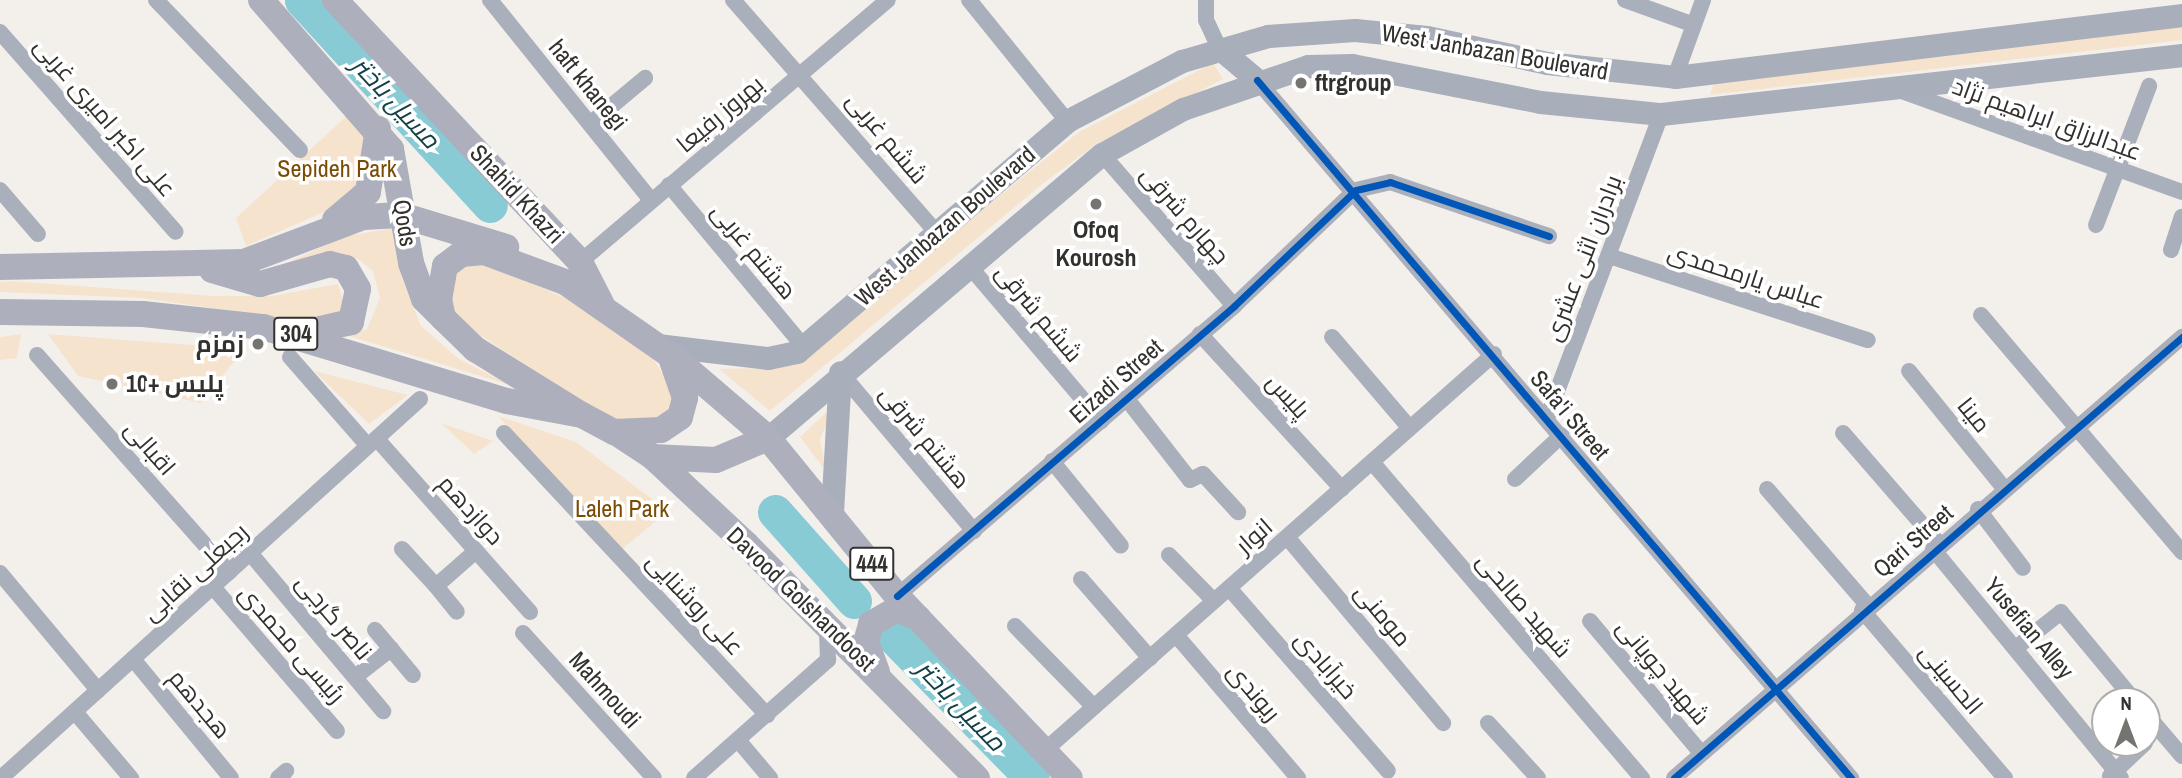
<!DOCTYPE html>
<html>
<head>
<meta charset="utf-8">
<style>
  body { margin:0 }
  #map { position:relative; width:2182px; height:778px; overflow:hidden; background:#f3f0ec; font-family:"Archivo Narrow",Cairo,sans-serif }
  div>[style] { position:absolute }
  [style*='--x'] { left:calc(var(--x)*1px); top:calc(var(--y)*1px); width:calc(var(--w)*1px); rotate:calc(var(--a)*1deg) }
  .green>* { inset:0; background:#f6e3ce }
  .river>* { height:35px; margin:-17.5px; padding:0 17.5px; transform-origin:17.5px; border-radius:17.5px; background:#89cbd5 }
  .street>* { height:16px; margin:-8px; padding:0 8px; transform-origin:8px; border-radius:8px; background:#aaafbc }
  .secondary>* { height:23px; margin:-11.5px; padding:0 11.5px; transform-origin:11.5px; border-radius:11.5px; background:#a8aeba }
  .primary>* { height:26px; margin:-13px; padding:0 13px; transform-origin:13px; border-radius:13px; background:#adb0bc }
  .cycleway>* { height:7px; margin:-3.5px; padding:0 3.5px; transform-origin:3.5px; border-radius:3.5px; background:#0057b8 }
  .dots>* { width:19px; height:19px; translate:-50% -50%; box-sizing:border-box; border:4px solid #fff; border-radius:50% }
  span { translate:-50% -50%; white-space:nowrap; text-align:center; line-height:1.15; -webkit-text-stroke:7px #fff; paint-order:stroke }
  .shield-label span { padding:2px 5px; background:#fff; border:2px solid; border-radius:5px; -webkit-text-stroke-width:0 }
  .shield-label { font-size:23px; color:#33312e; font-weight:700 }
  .street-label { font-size:24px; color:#33312e }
  .poi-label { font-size:24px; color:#33312e; font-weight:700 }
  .left { translate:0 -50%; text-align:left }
  .right { translate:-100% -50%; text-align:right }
  .park-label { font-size:24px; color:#7a4b04 }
  .water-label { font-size:26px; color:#144047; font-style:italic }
  .north { position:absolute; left:2091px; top:687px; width:70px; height:70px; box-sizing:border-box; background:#fff; border:2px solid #adadab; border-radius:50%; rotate:0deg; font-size:19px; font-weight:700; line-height:28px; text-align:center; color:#33312e }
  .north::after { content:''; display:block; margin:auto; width:24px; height:32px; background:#767470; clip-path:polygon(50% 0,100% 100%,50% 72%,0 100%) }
</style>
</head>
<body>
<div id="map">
  <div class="green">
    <i style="clip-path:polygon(2182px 26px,2182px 40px,1710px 95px,1714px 83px)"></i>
    <i style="clip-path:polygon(1213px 63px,1223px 79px,1095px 145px,1041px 185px,770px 411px,719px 369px,767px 368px,851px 315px,1079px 132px)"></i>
    <i style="clip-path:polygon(352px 111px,368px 139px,371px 170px,338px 206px,246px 246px,236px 218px)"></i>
    <i style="clip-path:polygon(396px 228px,402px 279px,421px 326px,459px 359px,510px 385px,346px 335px,367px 329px,380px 298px,373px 271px,358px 259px,323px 252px,273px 269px,346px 236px)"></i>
    <i style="clip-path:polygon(479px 260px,574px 302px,649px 352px,675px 394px,671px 416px,631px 424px,605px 416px,457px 320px,448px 282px,457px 266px)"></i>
    <i style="clip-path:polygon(12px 281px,214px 296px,272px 296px,338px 284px,346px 311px,303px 321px,141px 298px,0 292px,0 282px)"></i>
    <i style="clip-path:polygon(21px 334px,17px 358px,0 360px,0 337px)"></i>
    <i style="clip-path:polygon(48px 334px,244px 349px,201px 403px,78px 376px)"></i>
    <i style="clip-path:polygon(314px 371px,408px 395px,369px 424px)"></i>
    <i style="clip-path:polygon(834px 405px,820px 440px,827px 473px,800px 437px)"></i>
    <i style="clip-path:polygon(498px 416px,576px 442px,668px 511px,620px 551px)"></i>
    <i style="clip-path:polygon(441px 423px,493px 441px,474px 454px)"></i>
  </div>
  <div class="river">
    <i style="--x:302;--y:0;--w:278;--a:47.5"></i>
    <i style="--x:775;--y:512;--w:119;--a:48.4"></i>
    <i style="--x:889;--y:632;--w:204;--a:45.6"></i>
  </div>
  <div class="street">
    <i style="--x:156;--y:0;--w:208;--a:46.2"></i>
    <i style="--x:490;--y:0;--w:257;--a:51.2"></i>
    <i style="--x:733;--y:0;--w:310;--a:48.8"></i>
    <i style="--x:969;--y:0;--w:156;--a:51"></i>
    <i style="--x:1206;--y:0;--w:20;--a:90"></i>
    <i style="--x:1206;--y:20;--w:31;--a:65"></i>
    <i style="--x:1625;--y:0;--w:73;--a:19.9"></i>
    <i style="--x:0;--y:32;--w:266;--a:48.7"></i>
    <i style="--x:1675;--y:77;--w:82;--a:-70"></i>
    <i style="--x:1257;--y:80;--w:917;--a:49.6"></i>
    <i style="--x:1896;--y:89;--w:304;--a:19.8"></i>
    <i style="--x:590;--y:124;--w:72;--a:-39.9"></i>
    <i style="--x:1102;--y:154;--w:201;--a:49"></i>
    <i style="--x:669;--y:185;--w:211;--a:50.2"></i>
    <i style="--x:0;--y:190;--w:58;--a:49.2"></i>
    <i style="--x:2096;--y:225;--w:149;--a:-69.1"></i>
    <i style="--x:2171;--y:250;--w:35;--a:-72"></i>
    <i style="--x:1609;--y:256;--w:272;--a:18"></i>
    <i style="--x:580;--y:262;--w:404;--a:-40.4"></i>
    <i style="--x:971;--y:268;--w:201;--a:49.6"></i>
    <i style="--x:1981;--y:315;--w:311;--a:49.7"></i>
    <i style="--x:1200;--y:334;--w:210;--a:47.5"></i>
    <i style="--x:1332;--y:337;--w:118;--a:49.5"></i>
    <i style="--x:37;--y:355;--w:290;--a:48.5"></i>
    <i style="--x:290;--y:357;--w:118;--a:48.8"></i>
    <i style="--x:1909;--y:371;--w:149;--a:51"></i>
    <i style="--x:840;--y:372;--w:208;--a:49.9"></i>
    <i style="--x:1126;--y:398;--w:104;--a:52"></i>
    <i style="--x:1190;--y:480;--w:14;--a:-25"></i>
    <i style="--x:1203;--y:474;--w:52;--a:47.4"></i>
    <i style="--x:1547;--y:418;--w:325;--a:-69.4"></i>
    <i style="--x:504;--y:433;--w:386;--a:47"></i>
    <i style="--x:1843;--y:433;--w:147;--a:49.1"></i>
    <i style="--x:377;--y:439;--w:231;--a:48.5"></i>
    <i style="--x:1052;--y:461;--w:109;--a:50.9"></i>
    <i style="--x:1372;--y:462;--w:416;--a:49.5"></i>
    <i style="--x:1515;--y:479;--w:64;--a:-43.1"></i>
    <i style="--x:1767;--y:489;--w:155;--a:49.2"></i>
    <i style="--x:1978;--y:509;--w:74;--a:52.7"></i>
    <i style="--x:1287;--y:537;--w:243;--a:50"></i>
    <i style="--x:402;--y:549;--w:50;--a:47.4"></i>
    <i style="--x:436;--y:586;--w:53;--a:-41.2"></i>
    <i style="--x:1933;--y:549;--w:296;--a:50.6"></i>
    <i style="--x:250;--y:553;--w:207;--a:49.9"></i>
    <i style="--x:1169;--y:555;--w:64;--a:45.6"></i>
    <i style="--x:0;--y:573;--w:153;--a:50.1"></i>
    <i style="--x:1081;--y:579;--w:105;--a:48.9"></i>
    <i style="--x:436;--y:586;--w:33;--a:51"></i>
    <i style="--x:213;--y:587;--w:190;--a:49.3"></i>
    <i style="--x:1229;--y:588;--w:242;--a:49"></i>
    <i style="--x:897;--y:596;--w:445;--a:-40.7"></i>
    <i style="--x:1234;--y:306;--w:168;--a:-43.6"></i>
    <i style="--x:1356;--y:190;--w:35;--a:-13"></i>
    <i style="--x:1390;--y:182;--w:168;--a:18.8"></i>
    <i style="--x:1862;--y:610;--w:221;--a:49.6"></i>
    <i style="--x:1590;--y:621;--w:172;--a:49.9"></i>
    <i style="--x:1015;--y:626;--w:113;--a:45.7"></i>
    <i style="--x:523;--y:633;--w:195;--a:47.9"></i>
    <i style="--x:1176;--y:635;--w:188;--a:49.5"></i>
    <i style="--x:2017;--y:647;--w:56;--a:-38.5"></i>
    <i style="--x:2061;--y:612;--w:116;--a:50.3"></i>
    <i style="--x:391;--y:649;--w:34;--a:50"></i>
    <i style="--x:133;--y:659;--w:154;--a:50.5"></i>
    <i style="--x:355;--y:677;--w:46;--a:-37.9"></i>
    <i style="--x:391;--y:649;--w:25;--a:-130"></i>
    <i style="--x:75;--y:712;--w:87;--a:49.7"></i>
    <i style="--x:2147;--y:715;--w:54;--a:49.5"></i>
    <i style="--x:1488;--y:723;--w:74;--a:47.7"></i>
    <i style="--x:738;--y:740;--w:50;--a:49.9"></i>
    <i style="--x:1044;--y:751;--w:600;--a:-41.42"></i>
    <i style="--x:2110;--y:776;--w:48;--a:-43.3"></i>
    <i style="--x:1;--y:778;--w:565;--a:-42.13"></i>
    <i style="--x:278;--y:778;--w:11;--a:-41"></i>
    <i style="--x:694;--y:778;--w:179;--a:-41.4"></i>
    <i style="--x:828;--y:660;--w:29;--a:-92"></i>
    <i style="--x:1674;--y:778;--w:673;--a:-40.96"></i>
  </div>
  <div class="secondary">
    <i style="--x:1219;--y:48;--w:50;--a:40.1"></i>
    <i style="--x:657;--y:345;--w:112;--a:6.7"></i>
    <i style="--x:768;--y:358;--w:30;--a:-12"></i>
    <i style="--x:797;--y:352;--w:355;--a:-40.5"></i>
    <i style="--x:1067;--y:121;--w:130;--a:-27.6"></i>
    <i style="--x:1182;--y:61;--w:90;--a:-16.2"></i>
    <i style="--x:1268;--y:36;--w:87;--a:-3.9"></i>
    <i style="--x:1355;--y:30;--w:72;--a:5.6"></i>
    <i style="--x:1427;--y:37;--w:123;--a:12.2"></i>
    <i style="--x:1547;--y:63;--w:129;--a:6.2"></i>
    <i style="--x:1675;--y:77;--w:511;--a:-6.97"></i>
    <i style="--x:768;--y:438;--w:438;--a:-40.4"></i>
    <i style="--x:1102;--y:154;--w:93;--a:-29.1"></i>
    <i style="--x:1183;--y:109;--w:132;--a:-19"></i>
    <i style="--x:1308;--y:66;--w:44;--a:-1.3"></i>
    <i style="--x:1352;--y:65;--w:192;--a:11.1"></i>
    <i style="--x:1540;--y:102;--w:122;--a:5.7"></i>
    <i style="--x:1661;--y:114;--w:524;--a:-6.46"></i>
    <i style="--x:832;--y:512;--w:140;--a:-86.7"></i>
  </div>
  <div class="primary">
    <i style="--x:261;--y:0;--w:198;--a:48.9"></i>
    <i style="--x:391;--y:149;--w:116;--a:80"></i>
    <i style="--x:411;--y:263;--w:38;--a:70"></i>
    <i style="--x:424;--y:299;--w:27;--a:45"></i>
    <i style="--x:335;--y:0;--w:359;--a:46.9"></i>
    <i style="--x:580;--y:262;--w:48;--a:62.9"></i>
    <i style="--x:335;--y:220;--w:43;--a:-40.3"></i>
    <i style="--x:368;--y:192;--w:64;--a:-81"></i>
    <i style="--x:0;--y:267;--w:244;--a:-1.2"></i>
    <i style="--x:244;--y:262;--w:127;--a:-20.7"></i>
    <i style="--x:363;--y:217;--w:38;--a:-3"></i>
    <i style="--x:401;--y:215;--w:110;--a:16.9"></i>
    <i style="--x:212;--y:270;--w:50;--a:16.3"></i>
    <i style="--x:260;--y:284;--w:73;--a:-15.9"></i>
    <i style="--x:330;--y:264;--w:16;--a:14"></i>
    <i style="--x:346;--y:268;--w:24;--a:60"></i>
    <i style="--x:358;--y:289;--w:34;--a:102"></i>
    <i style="--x:351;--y:322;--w:45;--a:167.2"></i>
    <i style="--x:0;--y:312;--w:143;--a:0.8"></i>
    <i style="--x:143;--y:314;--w:121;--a:6.2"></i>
    <i style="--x:263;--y:327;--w:255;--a:16.9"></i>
    <i style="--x:507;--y:401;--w:76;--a:10.6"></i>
    <i style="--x:582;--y:415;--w:36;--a:28"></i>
    <i style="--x:614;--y:432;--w:47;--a:-2.4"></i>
    <i style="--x:661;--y:430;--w:23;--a:-34"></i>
    <i style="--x:680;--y:417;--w:20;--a:-75"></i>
    <i style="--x:685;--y:398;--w:46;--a:-109.2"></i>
    <i style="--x:670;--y:355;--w:128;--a:-145.2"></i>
    <i style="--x:565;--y:282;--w:86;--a:-159.7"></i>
    <i style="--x:484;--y:252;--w:23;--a:175"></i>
    <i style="--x:461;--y:254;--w:20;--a:143"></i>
    <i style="--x:445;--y:266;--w:34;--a:100"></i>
    <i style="--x:439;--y:299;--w:19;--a:78"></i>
    <i style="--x:443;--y:318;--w:45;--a:44.1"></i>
    <i style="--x:475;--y:349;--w:126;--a:31.7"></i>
    <i style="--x:671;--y:355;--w:128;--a:40.6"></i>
    <i style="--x:768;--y:438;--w:204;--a:50.8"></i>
    <i style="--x:897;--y:596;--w:251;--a:46.5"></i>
    <i style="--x:615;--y:432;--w:45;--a:33.3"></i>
    <i style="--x:653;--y:457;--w:127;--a:43.1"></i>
    <i style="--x:746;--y:544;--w:329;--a:45.4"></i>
    <i style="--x:653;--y:457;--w:63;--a:2.7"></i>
    <i style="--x:716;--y:460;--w:56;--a:-22.9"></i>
    <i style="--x:877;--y:672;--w:32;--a:-110"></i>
    <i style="--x:866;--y:642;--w:19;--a:-74"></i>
    <i style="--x:871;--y:624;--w:30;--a:-30"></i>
    <i style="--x:897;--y:609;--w:23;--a:23"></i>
  </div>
  <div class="cycleway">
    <i style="--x:1257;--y:80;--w:917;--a:49.6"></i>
    <i style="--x:897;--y:596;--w:445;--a:-40.7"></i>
    <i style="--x:1234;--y:306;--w:168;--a:-43.6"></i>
    <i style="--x:1356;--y:190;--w:35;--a:-13"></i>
    <i style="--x:1390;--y:182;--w:168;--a:18.8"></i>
    <i style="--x:1674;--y:778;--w:673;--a:-40.96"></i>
  </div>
  <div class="dots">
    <i style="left:1301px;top:83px;background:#767470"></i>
    <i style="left:1096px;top:204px;background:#767470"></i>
    <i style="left:258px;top:344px;background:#767470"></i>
    <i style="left:112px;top:384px;background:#767470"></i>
  </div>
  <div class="shield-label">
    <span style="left:296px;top:334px">304</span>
    <span style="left:872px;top:564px">444</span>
  </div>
  <div class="street-label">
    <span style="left:1495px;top:52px;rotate:10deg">West Janbazan Boulevard</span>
    <span style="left:588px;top:85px;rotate:51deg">haft khanegi</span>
    <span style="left:720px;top:114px;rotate:-40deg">بهروز رفیعا</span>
    <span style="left:105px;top:117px;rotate:49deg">علی اکبر امیری غربی</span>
    <span style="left:2047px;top:119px;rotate:20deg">عبدالرزاق ابراهیم نژاد</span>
    <span style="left:887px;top:138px;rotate:50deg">ششم غربی</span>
    <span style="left:517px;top:194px;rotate:47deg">Shahid Khazri</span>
    <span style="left:1185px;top:215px;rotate:49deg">چهارم شرقی</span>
    <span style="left:405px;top:223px;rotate:81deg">Qods</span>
    <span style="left:945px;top:226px;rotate:-41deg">West Janbazan Boulevard</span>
    <span style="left:754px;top:251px;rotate:50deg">هشتم غربی</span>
    <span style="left:1583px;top:258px;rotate:-69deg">برادران اثنی عشری</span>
    <span style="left:1746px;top:276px;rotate:18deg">عباس یارمحمدی</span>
    <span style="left:1039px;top:313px;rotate:50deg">ششم شرقی</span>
    <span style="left:1116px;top:381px;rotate:-41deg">Eizadi Street</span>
    <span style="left:1288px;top:396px;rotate:48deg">پلیس</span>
    <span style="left:1570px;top:415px;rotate:50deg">Safa'i Street</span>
    <span style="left:1974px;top:415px;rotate:51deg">مینا</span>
    <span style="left:925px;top:437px;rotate:50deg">هشتم شرقی</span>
    <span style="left:150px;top:448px;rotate:49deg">اقبالی</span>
    <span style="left:471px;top:510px;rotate:48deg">دوازدهم</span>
    <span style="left:1254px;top:536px;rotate:-41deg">انوار</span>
    <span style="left:1913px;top:541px;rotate:-41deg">Qari Street</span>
    <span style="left:195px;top:572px;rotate:-42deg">رجبعلی نقابی</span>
    <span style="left:801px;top:599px;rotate:44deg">Davood Golshandoost</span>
    <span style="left:695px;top:604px;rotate:47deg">علی روشنایی</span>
    <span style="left:1524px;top:605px;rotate:49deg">شهید صالحی</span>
    <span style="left:1383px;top:615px;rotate:50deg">مومنی</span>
    <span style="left:334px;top:617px;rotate:50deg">ناصر گرجی</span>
    <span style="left:2029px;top:628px;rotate:50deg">Yusefian Alley</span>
    <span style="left:292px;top:644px;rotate:49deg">رئیسی محمدی</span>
    <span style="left:1326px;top:665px;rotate:49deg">خیرآبادی</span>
    <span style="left:1663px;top:672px;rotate:50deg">شهید چوپانی</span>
    <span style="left:1951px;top:679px;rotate:50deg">الحسینی</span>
    <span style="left:605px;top:690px;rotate:48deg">Mahmoudi</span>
    <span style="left:1254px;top:692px;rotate:50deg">ریوندی</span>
    <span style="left:200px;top:704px;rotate:50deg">هجدهم</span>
  </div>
  <div class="poi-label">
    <span class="left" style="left:1315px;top:83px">ftrgroup</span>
    <span style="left:1096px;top:244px">Ofoq<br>Kourosh</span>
    <span class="right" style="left:244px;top:344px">زمزم</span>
    <span class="left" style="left:126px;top:384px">پلیس +10</span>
  </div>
  <div class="park-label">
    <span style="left:337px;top:169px">Sepideh Park</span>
    <span style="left:622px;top:509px">Laleh Park</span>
  </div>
  <div class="water-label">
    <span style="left:396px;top:102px;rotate:47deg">مسیل باختر</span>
    <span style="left:961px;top:705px;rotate:46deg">مسیل باختر</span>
  </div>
  <div class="north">N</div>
</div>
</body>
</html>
